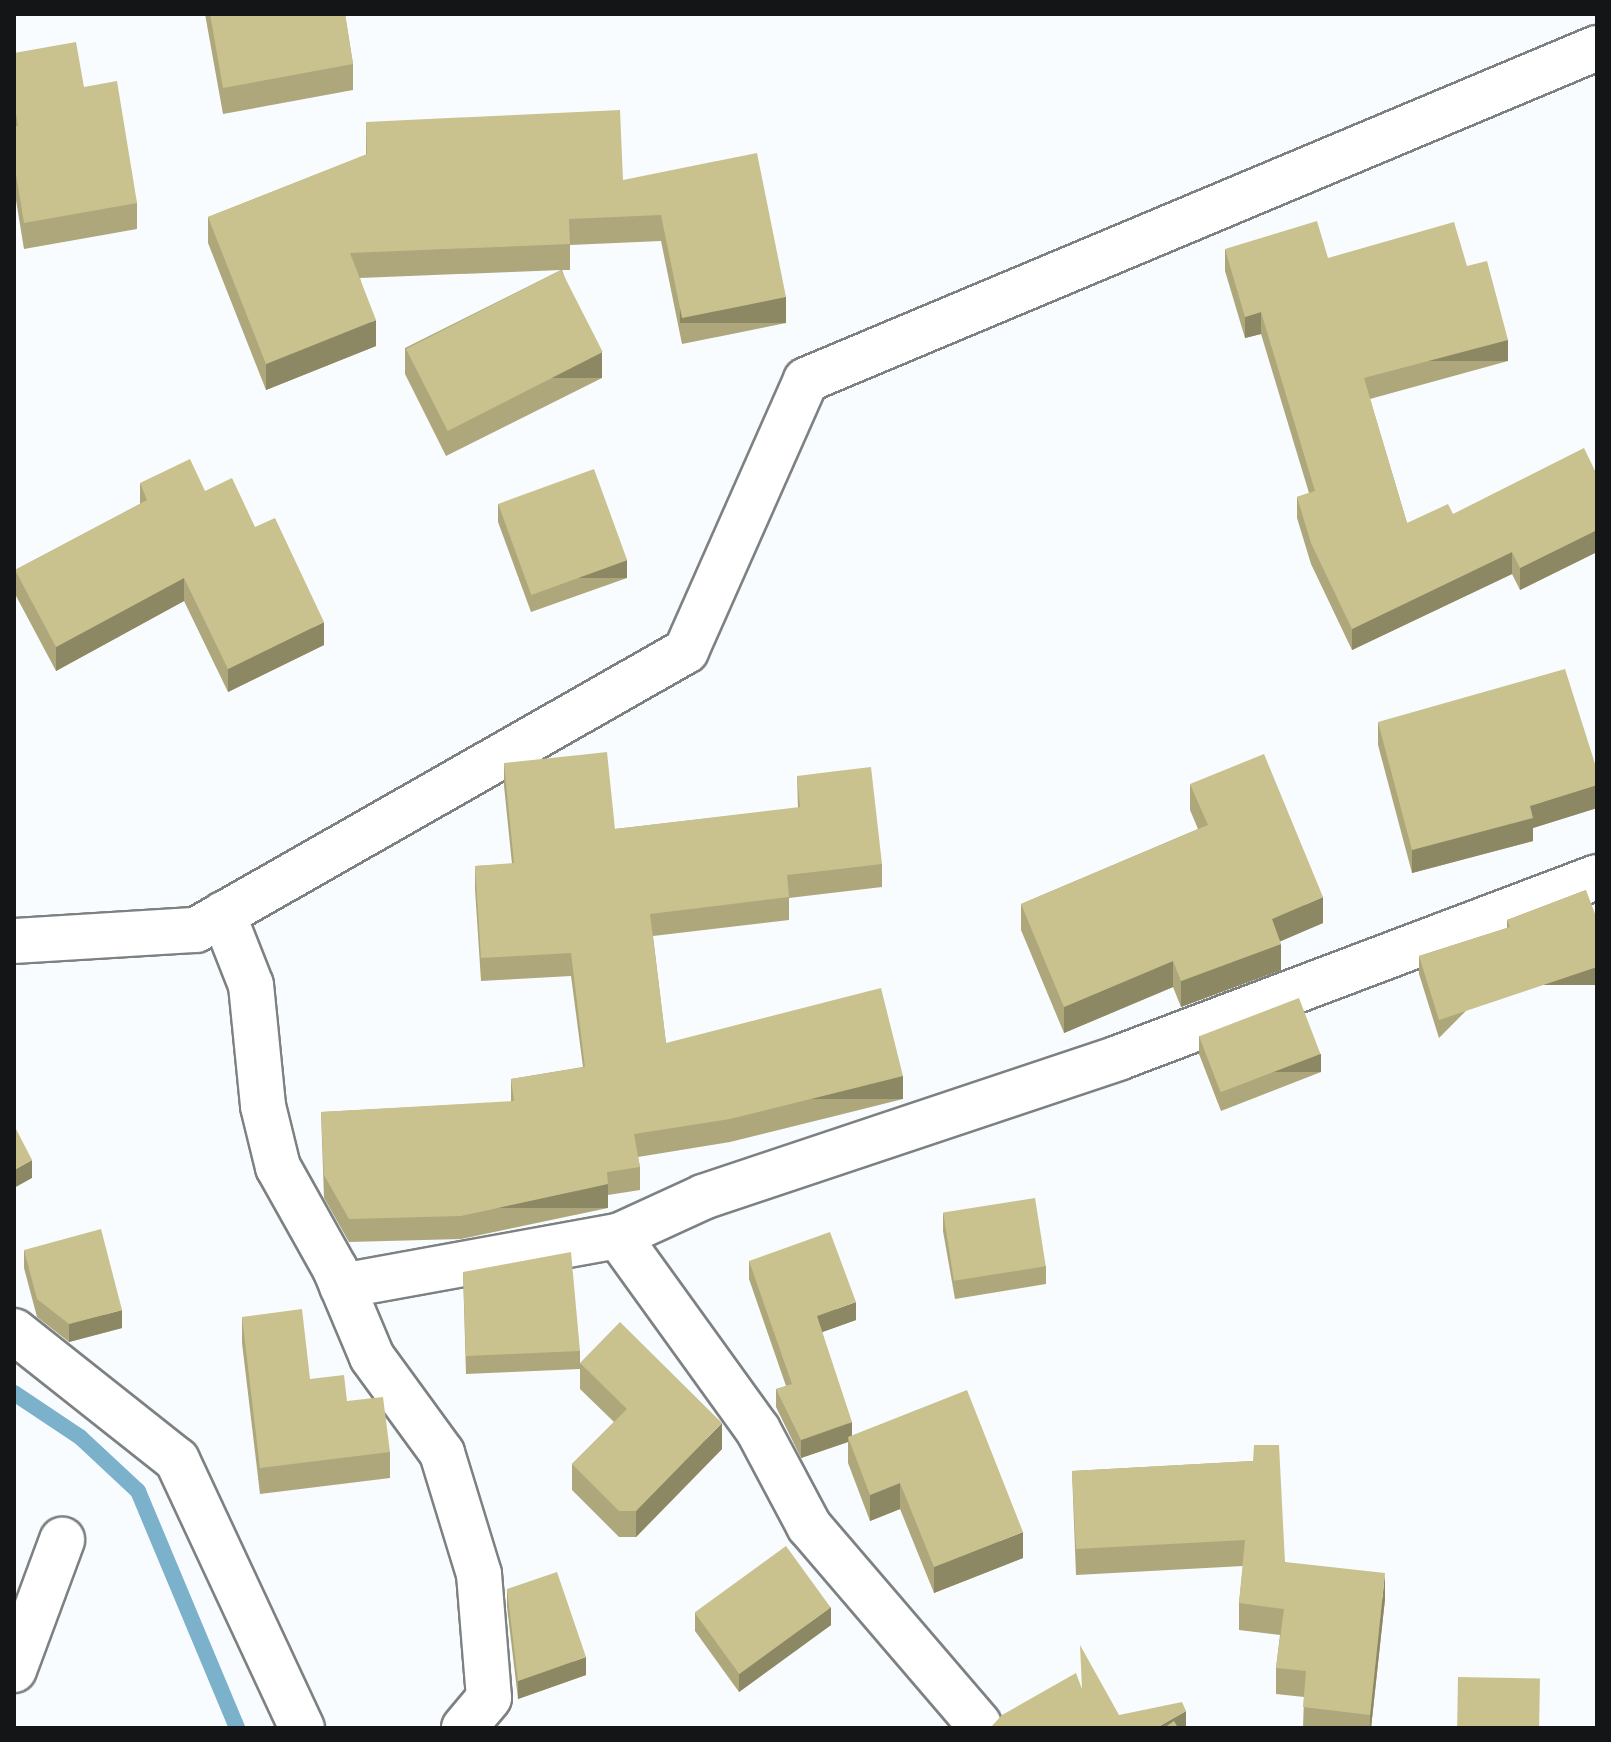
<!DOCTYPE html>
<html>
<head>
<meta charset="utf-8">
<style>
  body { margin:0 }
  #map { position:relative; width:1611px; height:1742px; overflow:hidden; background:#f8fcfe; font-family:"Archivo Narrow",sans-serif }
  div>[style] { position:absolute }
  [style*='--x'] { left:calc(var(--x)*1px); top:calc(var(--y)*1px); width:calc(var(--w)*1px); rotate:calc(var(--a)*1deg) }
  .stream>* { height:16px; margin:-8px; padding:0 8px; transform-origin:8px; border-radius:8px; background:#7cb1cb }
  .roads { filter:drop-shadow(2px 0 #7d8182) drop-shadow(-2px 0 #7d8182) drop-shadow(0 2px #7d8182) drop-shadow(0 -2px #7d8182) }
  .minor>* { height:44px; margin:-22px; padding:0 22px; transform-origin:22px; border-radius:22px; background:#fff }
  .wall>* { inset:0; background:#ada77b }
  .shaded-wall>* { inset:0; background:#8d8864; transform-origin:0 0 }
  .building>* { inset:0; background:#c9c28f; transform-origin:0 0 }
  span { translate:-50% -50%; white-space:nowrap; text-align:center; line-height:1.15; -webkit-text-stroke:7px #f8fcfe; paint-order:stroke }
  .frame { position:absolute; inset:0; border:16px solid #141516; pointer-events:none }
</style>
</head>
<body>
<div id="map">
  <div class="stream">
    <i style="--x:14;--y:1393;--w:79;--a:33.7"></i>
    <i style="--x:80;--y:1437;--w:79;--a:43"></i>
    <i style="--x:138;--y:1491;--w:257;--a:67.3"></i>
  </div>
  <div class="roads">
    <div class="minor">
      <i style="--x:223;--y:914;--w:76;--a:68.5"></i>
      <i style="--x:251;--y:985;--w:122;--a:84.3"></i>
      <i style="--x:263;--y:1106;--w:63;--a:76.2"></i>
      <i style="--x:278;--y:1167;--w:117;--a:60.8"></i>
      <i style="--x:335;--y:1269;--w:95;--a:67.2"></i>
      <i style="--x:372;--y:1357;--w:119;--a:53.9"></i>
      <i style="--x:442;--y:1453;--w:127;--a:73"></i>
      <i style="--x:479;--y:1574;--w:124;--a:85.4"></i>
      <i style="--x:489;--y:1698;--w:39;--a:130"></i>
      <i style="--x:14;--y:941;--w:182;--a:-3.5"></i>
      <i style="--x:196;--y:930;--w:564;--a:-29.66"></i>
      <i style="--x:686;--y:651;--w:296;--a:-66.1"></i>
      <i style="--x:806;--y:380;--w:858;--a:-22.77"></i>
      <i style="--x:618;--y:1236;--w:239;--a:54.2"></i>
      <i style="--x:758;--y:1430;--w:109;--a:62"></i>
      <i style="--x:809;--y:1526;--w:261;--a:49.4"></i>
      <i style="--x:342;--y:1286;--w:280;--a:-10.3"></i>
      <i style="--x:618;--y:1236;--w:94;--a:-24.6"></i>
      <i style="--x:703;--y:1197;--w:438;--a:-18.5"></i>
      <i style="--x:1118;--y:1058;--w:512;--a:-20.7"></i>
      <i style="--x:14;--y:1331;--w:208;--a:38.4"></i>
      <i style="--x:177;--y:1460;--w:296;--a:65"></i>
      <i style="--x:14;--y:1670;--w:139;--a:-69.7"></i>
    </div>
  </div>
  <div class="wall">
    <i style="clip-path:polygon(205px 14px,345px 14px,353px 64px,353px 90px,223px 114px)"></i>
    <i style="clip-path:polygon(14px 53px,84px 87px,137px 203px,137px 229px,24px 249px,14px 188px)"></i>
    <i style="clip-path:polygon(366px 122px,623px 180px,786px 323px,682px 344px,661px 241px,570px 245px,570px 270px,562px 270px,602px 378px,446px 456px,405px 374px,405px 348px,561px 270px,360px 278px,376px 346px,266px 390px,208px 243px,208px 217px,366px 155px)"></i>
    <i style="clip-path:polygon(1225px 249px,1328px 258px,1467px 266px,1508px 361px,1370px 399px,1407px 523px,1453px 514px,1597px 475px,1597px 552px,1520px 590px,1512px 574px,1352px 650px,1311px 564px,1297px 518px,1297px 497px,1309px 493px,1261px 334px,1245px 338px,1225px 271px)"></i>
    <i style="clip-path:polygon(140px 483px,205px 491px,255px 527px,324px 645px,228px 692px,184px 601px,56px 671px,15px 594px,15px 570px,140px 504px)"></i>
    <i style="clip-path:polygon(498px 504px,627px 578px,531px 612px,498px 522px)"></i>
    <i style="clip-path:polygon(1378px 722px,1597px 770px,1597px 808px,1533px 828px,1533px 841px,1412px 873px,1378px 745px)"></i>
    <i style="clip-path:polygon(504px 763px,615px 829px,798px 808px,797px 776px,882px 864px,882px 887px,789px 898px,789px 920px,653px 936px,666px 1043px,903px 1099px,730px 1142px,638px 1157px,640px 1167px,640px 1190px,608px 1195px,608px 1208px,461px 1239px,349px 1242px,324px 1198px,321px 1112px,511px 1102px,511px 1079px,583px 1067px,571px 976px,481px 981px,475px 889px,475px 866px,512px 864px,504px 786px)"></i>
    <i style="clip-path:polygon(1190px 784px,1323px 923px,1280px 941px,1281px 970px,1181px 1007px,1173px 987px,1064px 1033px,1021px 930px,1021px 904px,1198px 829px,1190px 810px)"></i>
    <i style="clip-path:polygon(1586px 890px,1439px 1038px,1419px 974px,1419px 956px,1507px 928px,1507px 920px)"></i>
    <i style="clip-path:polygon(1199px 1036px,1321px 1072px,1221px 1111px,1199px 1054px)"></i>
    <i style="clip-path:polygon(943px 1213px,1046px 1266px,1046px 1284px,955px 1299px,943px 1231px)"></i>
    <i style="clip-path:polygon(24px 1250px,122px 1328px,69px 1342px,37px 1317px,24px 1268px)"></i>
    <i style="clip-path:polygon(749px 1261px,856px 1320px,822px 1332px,852px 1436px,1023px 1558px,934px 1593px,900px 1509px,870px 1521px,848px 1463px,848px 1442px,801px 1458px,776px 1407px,776px 1389px,786px 1386px,749px 1279px)"></i>
    <i style="clip-path:polygon(463px 1272px,580px 1351px,580px 1369px,466px 1374px)"></i>
    <i style="clip-path:polygon(242px 1317px,390px 1452px,390px 1478px,260px 1494px,242px 1343px)"></i>
    <i style="clip-path:polygon(580px 1363px,722px 1449px,636px 1537px,619px 1537px,572px 1490px,572px 1464px,614px 1422px,580px 1389px)"></i>
    <i style="clip-path:polygon(1253px 1461px,1285px 1562px,1385px 1599px,1371px 1728px,1303px 1728px,1304px 1697px,1276px 1694px,1276px 1668px,1280px 1635px,1239px 1630px,1239px 1603px,1243px 1566px,1076px 1575px,1072px 1471px)"></i>
    <i style="clip-path:polygon(507px 1589px,586px 1675px,518px 1699px,507px 1607px)"></i>
    <i style="clip-path:polygon(695px 1613px,831px 1625px,739px 1692px,695px 1631px)"></i>
  </div>
  <div class="shaded-wall">
    <i style="left:786px;top:297px;width:26px;height:106px;rotate:90deg"></i>
    <i style="clip-path:polygon(1261px 312px,1261px 334px,1245px 338px,1245px 317px)"></i>
    <i style="clip-path:polygon(376px 320px,376px 346px,266px 390px,266px 364px)"></i>
    <i style="left:1508px;top:340px;width:21px;height:149px;rotate:90deg"></i>
    <i style="left:602px;top:352px;width:26px;height:174px;rotate:90deg"></i>
    <i style="clip-path:polygon(1597px 530px,1597px 552px,1520px 590px,1520px 568px)"></i>
    <i style="clip-path:polygon(1512px 552px,1512px 574px,1352px 650px,1352px 629px)"></i>
    <i style="left:627px;top:560px;width:18px;height:102px;rotate:90deg"></i>
    <i style="clip-path:polygon(184px 578px,184px 601px,56px 671px,56px 647px)"></i>
    <i style="clip-path:polygon(324px 622px,324px 645px,228px 692px,228px 669px)"></i>
    <i style="clip-path:polygon(1597px 785px,1597px 808px,1533px 828px,1533px 841px,1412px 873px,1412px 850px,1530px 806px)"></i>
    <i style="clip-path:polygon(1323px 897px,1323px 923px,1272px 945px,1272px 919px)"></i>
    <i style="clip-path:polygon(1281px 944px,1281px 970px,1181px 1007px,1181px 981px)"></i>
    <i style="clip-path:polygon(1173px 961px,1173px 987px,1064px 1033px,1064px 1007px)"></i>
    <i style="left:1597px;top:967px;width:18px;height:167px;rotate:90deg"></i>
    <i style="left:1321px;top:1054px;width:18px;height:107px;rotate:90deg"></i>
    <i style="left:903px;top:1076px;width:23px;height:178px;rotate:90deg"></i>
    <i style="clip-path:polygon(32px 1160px,32px 1178px,14px 1188px,14px 1170px)"></i>
    <i style="left:608px;top:1184px;width:24px;height:150px;rotate:90deg"></i>
    <i style="clip-path:polygon(856px 1302px,856px 1320px,817px 1334px,817px 1316px)"></i>
    <i style="clip-path:polygon(122px 1310px,122px 1328px,69px 1342px,69px 1324px)"></i>
    <i style="clip-path:polygon(852px 1422px,852px 1440px,848px 1437px,848px 1442px,801px 1458px,801px 1440px)"></i>
    <i style="clip-path:polygon(722px 1423px,722px 1449px,636px 1537px,636px 1511px)"></i>
    <i style="clip-path:polygon(900px 1483px,900px 1509px,870px 1521px,870px 1495px)"></i>
    <i style="clip-path:polygon(1023px 1532px,1023px 1558px,934px 1593px,934px 1567px)"></i>
    <i style="clip-path:polygon(1385px 1573px,1385px 1599px,1371px 1728px,1370px 1728px,1370px 1715px)"></i>
    <i style="clip-path:polygon(831px 1607px,831px 1625px,739px 1692px,739px 1674px)"></i>
    <i style="clip-path:polygon(586px 1657px,586px 1675px,518px 1699px,518px 1681px)"></i>
    <i style="clip-path:polygon(1186px 1711px,1186px 1728px,1156px 1728px)"></i>
  </div>
  <div class="building">
    <i style="clip-path:polygon(210px 14px,345px 14px,353px 64px,223px 88px)"></i>
    <i style="clip-path:polygon(76px 42px,84px 87px,117px 81px,137px 203px,24px 223px,14px 162px,14px 126px,18px 126px,14px 101px,14px 53px)"></i>
    <i style="clip-path:polygon(620px 110px,623px 180px,757px 153px,786px 297px,682px 318px,661px 215px,569px 219px,570px 244px,350px 253px,376px 320px,266px 364px,208px 217px,367px 154px,366px 122px)"></i>
    <i style="clip-path:polygon(1317px 221px,1328px 258px,1454px 222px,1467px 266px,1487px 261px,1508px 340px,1364px 378px,1407px 523px,1448px 504px,1453px 514px,1584px 448px,1597px 475px,1597px 530px,1520px 568px,1512px 552px,1352px 629px,1311px 543px,1297px 497px,1315px 491px,1261px 312px,1245px 317px,1225px 249px)"></i>
    <i style="left:561px;top:270px;width:92px;height:174px;rotate:63deg"></i>
    <i style="clip-path:polygon(190px 459px,205px 491px,232px 478px,255px 527px,275px 518px,324px 622px,228px 669px,184px 578px,56px 647px,15px 570px,147px 500px,140px 483px)"></i>
    <i style="left:594px;top:469px;width:97px;height:102px;rotate:70deg"></i>
    <i style="clip-path:polygon(1565px 669px,1597px 770px,1597px 785px,1530px 806px,1533px 818px,1412px 850px,1378px 722px)"></i>
    <i style="clip-path:polygon(607px 752px,615px 829px,800px 807px,797px 776px,871px 767px,882px 864px,787px 875px,789px 897px,650px 914px,666px 1043px,881px 988px,903px 1076px,730px 1119px,634px 1134px,640px 1167px,607px 1172px,608px 1184px,461px 1216px,349px 1219px,324px 1175px,321px 1112px,514px 1101px,511px 1079px,585px 1067px,571px 953px,481px 958px,475px 866px,514px 863px,504px 763px)"></i>
    <i style="clip-path:polygon(1264px 754px,1323px 897px,1272px 919px,1281px 944px,1181px 981px,1173px 961px,1064px 1007px,1021px 904px,1208px 825px,1190px 784px)"></i>
    <i style="clip-path:polygon(1586px 890px,1597px 919px,1597px 967px,1439px 1020px,1419px 956px,1510px 927px,1507px 920px)"></i>
    <i style="left:1299px;top:998px;width:60px;height:107px;rotate:69deg"></i>
    <i style="clip-path:polygon(14px 1125px,32px 1160px,14px 1170px)"></i>
    <i style="left:1035px;top:1198px;width:69px;height:93px;rotate:81deg"></i>
    <i style="clip-path:polygon(101px 1229px,122px 1310px,69px 1324px,37px 1299px,24px 1250px)"></i>
    <i style="clip-path:polygon(830px 1232px,856px 1302px,817px 1316px,852px 1422px,801px 1440px,776px 1389px,792px 1384px,749px 1261px)"></i>
    <i style="clip-path:polygon(571px 1252px,580px 1351px,466px 1356px,463px 1272px)"></i>
    <i style="clip-path:polygon(302px 1309px,310px 1379px,344px 1375px,347px 1401px,383px 1397px,390px 1452px,260px 1468px,242px 1317px)"></i>
    <i style="clip-path:polygon(620px 1322px,722px 1423px,636px 1511px,619px 1511px,572px 1464px,627px 1409px,580px 1363px)"></i>
    <i style="clip-path:polygon(967px 1390px,1023px 1532px,934px 1567px,900px 1483px,870px 1495px,848px 1437px)"></i>
    <i style="clip-path:polygon(1254px 1445px,1279px 1445px,1285px 1562px,1385px 1573px,1370px 1715px,1303px 1707px,1306px 1671px,1276px 1668px,1284px 1609px,1239px 1603px,1245px 1540px,1076px 1549px,1072px 1471px,1253px 1461px)"></i>
    <i style="left:786px;top:1546px;width:76px;height:113px;rotate:54deg"></i>
    <i style="clip-path:polygon(557px 1572px,586px 1657px,518px 1681px,507px 1589px)"></i>
    <i style="clip-path:polygon(1080px 1645px,1119px 1715px,1182px 1702px,1186px 1711px,1156px 1728px,990px 1728px,1002px 1715px,1076px 1673px,1082px 1689px)"></i>
    <i style="left:1458px;top:1677px;width:82px;height:51px;rotate:1deg"></i>
    <i style="clip-path:polygon(1174px 1721px,1178px 1728px,1164px 1728px)"></i>
  </div>
  <div class="frame"></div>
</div>
</body>
</html>
